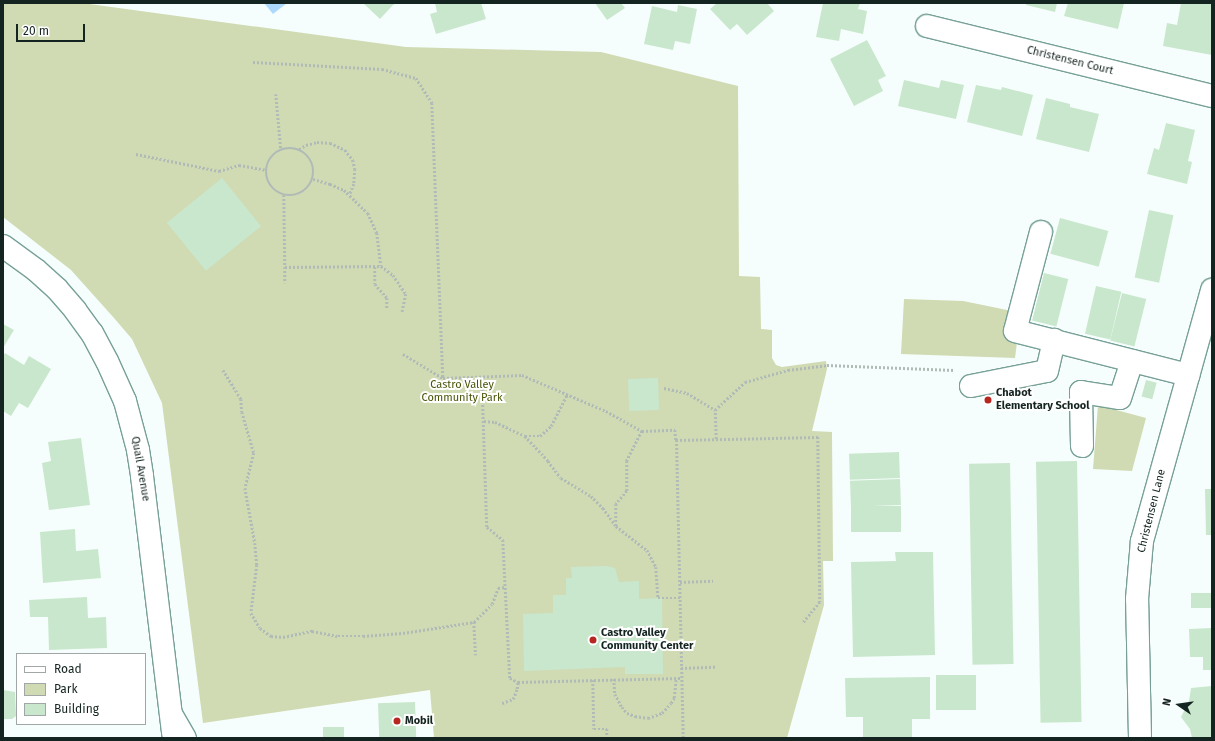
<!DOCTYPE html>
<html>
<head>
<meta charset="utf-8">
<style>
  body { margin:0 }
  #map { position:relative; width:1215px; height:741px; overflow:hidden; background:#f5fefc; font-family:"Fira Sans",sans-serif }
  div>[style] { position:absolute }
  [style*='--x'] { left:calc(var(--x)*1px); top:calc(var(--y)*1px); width:calc(var(--w)*1px); rotate:calc(var(--a)*1deg) }
  .green>* { inset:0; background:#d0dab3 }
  .water>* { inset:0; background:#addafc }
  .building>* { inset:0; background:#c9e7cd; transform-origin:0 0 }
  .path>* { height:2.5px; margin-top:-1.25px; transform-origin:0; background:repeating-linear-gradient(90deg,#b0bbb8 0 2px,transparent 0 4px) }
  .path>.ring { margin:-1.25px; padding:0; box-sizing:content-box; background:none; border:2.5px solid #b0bbb8; border-radius:50% }
  .roads { filter:drop-shadow(1px 0 #77a097) drop-shadow(-1px 0 #77a097) drop-shadow(0 1px #77a097) drop-shadow(0 -1px #77a097) }
  .minor>* { height:22px; margin:-11px; padding:0 11px; transform-origin:11px; border-radius:11px; background:#fff }
  .major>* { height:22px; margin:-11px; padding:0 11px; transform-origin:11px; border-radius:11px; background:#fff }
  .dots>* { width:11px; height:11px; translate:-50% -50%; box-sizing:border-box; border:2px solid #fff; border-radius:50% }
  span { translate:-50% -50%; white-space:nowrap; text-align:center; line-height:1.15; -webkit-text-stroke:4px #fff; paint-order:stroke }
  .street-label { font-size:11px; color:#142421 }
  .park-label { font-size:11px; color:#495507 }
  .poi-label { font-size:11px; color:#142421; font-weight:700 }
  .left { translate:0 -50%; text-align:left }
  .frame { position:absolute; inset:0; border:4px solid #142421; pointer-events:none }
  .legend { position:absolute; left:16px; top:653px; width:130px; height:72px; box-sizing:border-box; background:#fff; border:1px solid #a1a7a6; margin:0; padding:5px 7px; list-style:none; font-size:12px; color:#142421 }
  .legend li { display:flex; align-items:center; gap:8px; height:20px }
  .legend b { width:20px; border:1px solid #a1a7a6 }
  .north { position:absolute; left:1159px; top:685px; width:40px; height:40px; -webkit-text-stroke:3px #fff; paint-order:stroke; rotate:283deg; font-size:11px; font-weight:700; line-height:16px; text-align:center; color:#142421 }
  .north::after { content:''; display:block; margin:auto; width:14px; height:18px; background:#142421; clip-path:polygon(50% 0,100% 100%,50% 72%,0 100%) }
  .scale { position:absolute; left:16px; top:24px; width:69px; height:18px; box-sizing:border-box; border:2px solid #142421; border-top:0; padding-left:5px; font-size:12px; line-height:14px; white-space:nowrap; color:#142421; -webkit-text-stroke:3px #fff; paint-order:stroke }
</style>
</head>
<body>
<div id="map">
  <div class="green">
    <i style="clip-path:polygon(3px 3px,82px 3px,406px 47px,601px 52px,738px 86px,739px 276px,760px 277px,761px 329px,772px 330px,772px 358px,776px 365px,782px 367px,826px 361px,827px 369px,812px 431px,832px 432px,833px 561px,823px 561px,824px 605px,787px 738px,434px 738px,430px 690px,203px 723px,162px 403px,132px 339px,114px 318px,71px 270px,3px 217px)"></i>
    <i style="clip-path:polygon(904px 299px,963px 301px,1012px 311px,1018px 334px,1015px 358px,901px 354px)"></i>
    <i style="clip-path:polygon(1098px 405px,1146px 418px,1132px 471px,1093px 469px)"></i>
  </div>
  <div class="water">
    <i style="clip-path:polygon(264px 3px,287px 3px,273px 14px)"></i>
  </div>
  <div class="building">
    <i style="clip-path:polygon(363px 3px,397px 3px,393px 5px,380px 19px)"></i>
    <i style="clip-path:polygon(435px 3px,481px 3px,486px 19px,436px 34px,430px 14px,437px 12px)"></i>
    <i style="clip-path:polygon(595px 3px,621px 3px,625px 8px,607px 20px)"></i>
    <i style="clip-path:polygon(717px 3px,767px 3px,774px 11px,747px 35px,737px 24px,730px 30px,710px 9px)"></i>
    <i style="clip-path:polygon(823px 3px,860px 3px,858px 9px,867px 11px,863px 34px,841px 29px,839px 41px,816px 37px)"></i>
    <i style="clip-path:polygon(1026px 3px,1057px 3px,1055px 12px,1026px 5px)"></i>
    <i style="clip-path:polygon(1068px 3px,1124px 3px,1118px 29px,1064px 16px)"></i>
    <i style="clip-path:polygon(1181px 3px,1212px 3px,1212px 55px,1163px 46px,1167px 23px,1177px 25px)"></i>
    <i style="clip-path:polygon(678px 5px,697px 9px,690px 44px,675px 41px,673px 50px,644px 44px,652px 6px,677px 12px)"></i>
    <i style="clip-path:polygon(867px 40px,886px 76px,878px 80px,883px 91px,854px 106px,830px 59px)"></i>
    <i style="clip-path:polygon(904px 80px,939px 88px,941px 80px,964px 85px,956px 119px,898px 106px)"></i>
    <i style="clip-path:polygon(976px 85px,1001px 90px,1002px 87px,1033px 95px,1022px 136px,967px 122px)"></i>
    <i style="clip-path:polygon(1046px 98px,1070px 104px,1070px 107px,1099px 114px,1089px 152px,1036px 139px)"></i>
    <i style="clip-path:polygon(1166px 123px,1195px 130px,1188px 161px,1192px 162px,1187px 184px,1147px 174px,1154px 148px,1159px 150px)"></i>
    <i style="left:222px;top:178px;width:62px;height:71px;rotate:51deg"></i>
    <i style="left:1149px;top:210px;width:25px;height:69px;rotate:12deg"></i>
    <i style="left:1060px;top:218px;width:50px;height:37px;rotate:15deg"></i>
    <i style="left:1044px;top:273px;width:25px;height:49px;rotate:14deg"></i>
    <i style="left:1096px;top:286px;width:26px;height:49px;rotate:13deg"></i>
    <i style="left:1122px;top:293px;width:25px;height:49px;rotate:14deg"></i>
    <i style="clip-path:polygon(3px 324px,14px 330px,3px 348px)"></i>
    <i style="clip-path:polygon(5px 353px,24px 365px,29px 356px,51px 369px,28px 408px,19px 403px,11px 416px,3px 411px,3px 357px)"></i>
    <i style="left:658px;top:378px;width:32px;height:30px;rotate:88deg"></i>
    <i style="left:1146px;top:380px;width:11px;height:17px;rotate:15deg"></i>
    <i style="clip-path:polygon(81px 438px,90px 505px,49px 510px,42px 463px,51px 461px,48px 442px)"></i>
    <i style="left:899px;top:452px;width:26px;height:50px;rotate:88deg"></i>
    <i style="left:1077px;top:461px;width:261px;height:41px;rotate:89deg"></i>
    <i style="left:1010px;top:463px;width:201px;height:41px;rotate:89deg"></i>
    <i style="left:900px;top:479px;width:26px;height:50px;rotate:88deg"></i>
    <i style="clip-path:polygon(1205px 489px,1212px 489px,1212px 535px,1206px 535px)"></i>
    <i style="left:901px;top:506px;width:26px;height:50px;rotate:90deg"></i>
    <i style="clip-path:polygon(75px 529px,76px 551px,98px 549px,101px 578px,43px 583px,40px 532px)"></i>
    <i style="clip-path:polygon(895px 552px,933px 552px,935px 655px,853px 657px,851px 562px,896px 561px)"></i>
    <i style="clip-path:polygon(606px 566px,615px 568px,619px 582px,639px 581px,639px 599px,662px 598px,663px 674px,625px 674px,625px 667px,524px 671px,523px 614px,553px 613px,553px 595px,566px 595px,566px 578px,572px 578px,571px 567px)"></i>
    <i style="left:1191px;top:593px;width:21px;height:15px"></i>
    <i style="clip-path:polygon(87px 597px,88px 618px,106px 617px,107px 648px,49px 650px,48px 617px,30px 617px,29px 600px)"></i>
    <i style="clip-path:polygon(1212px 628px,1212px 670px,1203px 670px,1203px 657px,1190px 657px,1189px 629px)"></i>
    <i style="left:936px;top:675px;width:40px;height:35px"></i>
    <i style="clip-path:polygon(930px 677px,930px 719px,912px 719px,912px 738px,863px 738px,863px 717px,846px 717px,845px 678px)"></i>
    <i style="clip-path:polygon(1212px 686px,1212px 738px,1192px 738px,1190px 729px,1181px 717px,1189px 701px,1191px 688px)"></i>
    <i style="clip-path:polygon(3px 690px,15px 692px,16px 716px,12px 719px,3px 719px)"></i>
    <i style="left:415px;top:702px;width:36px;height:37px;rotate:88deg"></i>
    <i style="left:344px;top:727px;width:11px;height:21px;rotate:90deg"></i>
  </div>
  <div class="path">
    <i style="--x:253;--y:62;--w:129;--a:3.1"></i>
    <i style="--x:382;--y:69;--w:35;--a:15"></i>
    <i style="--x:416;--y:78;--w:30;--a:57"></i>
    <i style="--x:432;--y:103;--w:275;--a:87.7"></i>
    <i style="--x:276;--y:94;--w:56;--a:84.9"></i>
    <i class="ring" style="left:266px;top:148px;width:45.5px;height:45.5px"></i>
    <i style="--x:299;--y:149;--w:8;--a:-30"></i>
    <i style="--x:306;--y:145;--w:11;--a:-15"></i>
    <i style="--x:317;--y:142;--w:13;--a:4"></i>
    <i style="--x:330;--y:143;--w:17;--a:25"></i>
    <i style="--x:345;--y:150;--w:13;--a:51"></i>
    <i style="--x:353;--y:160;--w:9;--a:77"></i>
    <i style="--x:355;--y:169;--w:15;--a:94"></i>
    <i style="--x:354;--y:184;--w:11;--a:112"></i>
    <i style="--x:136;--y:154;--w:85;--a:11.6"></i>
    <i style="--x:219;--y:171;--w:21;--a:-17"></i>
    <i style="--x:239;--y:165;--w:27;--a:10"></i>
    <i style="--x:313;--y:179;--w:18;--a:16"></i>
    <i style="--x:330;--y:184;--w:15;--a:23"></i>
    <i style="--x:344;--y:190;--w:33;--a:44"></i>
    <i style="--x:368;--y:213;--w:22;--a:66"></i>
    <i style="--x:377;--y:233;--w:33;--a:83"></i>
    <i style="--x:284;--y:195;--w:72;--a:89.2"></i>
    <i style="--x:285;--y:267;--w:96;--a:-0.6"></i>
    <i style="--x:381;--y:266;--w:15;--a:37"></i>
    <i style="--x:393;--y:275;--w:23;--a:56"></i>
    <i style="--x:406;--y:294;--w:19;--a:102"></i>
    <i style="--x:285;--y:267;--w:16;--a:90"></i>
    <i style="--x:375;--y:267;--w:17;--a:90"></i>
    <i style="--x:375;--y:284;--w:18;--a:49"></i>
    <i style="--x:387;--y:298;--w:11;--a:90"></i>
    <i style="--x:403;--y:354;--w:47;--a:31"></i>
    <i style="--x:443;--y:378;--w:79;--a:-2.2"></i>
    <i style="--x:522;--y:375;--w:91;--a:23.2"></i>
    <i style="--x:606;--y:411;--w:41;--a:29.1"></i>
    <i style="--x:642;--y:431;--w:33;--a:-2"></i>
    <i style="--x:675;--y:430;--w:10;--a:84"></i>
    <i style="--x:223;--y:370;--w:34;--a:58"></i>
    <i style="--x:241;--y:399;--w:13;--a:86"></i>
    <i style="--x:242;--y:412;--w:43;--a:73.7"></i>
    <i style="--x:254;--y:453;--w:36;--a:104"></i>
    <i style="--x:245;--y:488;--w:56;--a:79.7"></i>
    <i style="--x:255;--y:543;--w:22;--a:85"></i>
    <i style="--x:257;--y:565;--w:48;--a:97.1"></i>
    <i style="--x:251;--y:613;--w:17;--a:59"></i>
    <i style="--x:260;--y:628;--w:14;--a:36"></i>
    <i style="--x:271;--y:636;--w:12;--a:5"></i>
    <i style="--x:283;--y:637;--w:30;--a:-12"></i>
    <i style="--x:312;--y:631;--w:26;--a:11"></i>
    <i style="--x:338;--y:636;--w:25;--a:0"></i>
    <i style="--x:363;--y:636;--w:40;--a:-4.3"></i>
    <i style="--x:403;--y:633;--w:72;--a:-8.8"></i>
    <i style="--x:474;--y:622;--w:25;--a:-45"></i>
    <i style="--x:492;--y:604;--w:17;--a:-69"></i>
    <i style="--x:498;--y:588;--w:7;--a:-8"></i>
    <i style="--x:482;--y:377;--w:150;--a:88.1"></i>
    <i style="--x:487;--y:527;--w:21;--a:39"></i>
    <i style="--x:503;--y:540;--w:138;--a:87.1"></i>
    <i style="--x:510;--y:678;--w:9;--a:27"></i>
    <i style="--x:518;--y:682;--w:163;--a:-1.4"></i>
    <i style="--x:664;--y:388;--w:24;--a:12"></i>
    <i style="--x:687;--y:393;--w:33;--a:31"></i>
    <i style="--x:484;--y:421;--w:11;--a:5"></i>
    <i style="--x:495;--y:422;--w:33;--a:25"></i>
    <i style="--x:525;--y:436;--w:15;--a:0"></i>
    <i style="--x:540;--y:436;--w:15;--a:-42"></i>
    <i style="--x:551;--y:426;--w:36;--a:-63"></i>
    <i style="--x:642;--y:431;--w:34;--a:117"></i>
    <i style="--x:627;--y:461;--w:30;--a:90"></i>
    <i style="--x:627;--y:491;--w:17;--a:130"></i>
    <i style="--x:616;--y:504;--w:22;--a:90"></i>
    <i style="--x:616;--y:526;--w:39;--a:38"></i>
    <i style="--x:647;--y:550;--w:19;--a:62"></i>
    <i style="--x:656;--y:567;--w:31;--a:86"></i>
    <i style="--x:658;--y:598;--w:22;--a:0"></i>
    <i style="--x:525;--y:436;--w:34;--a:47"></i>
    <i style="--x:548;--y:461;--w:21;--a:53"></i>
    <i style="--x:561;--y:478;--w:35;--a:31"></i>
    <i style="--x:591;--y:496;--w:17;--a:45"></i>
    <i style="--x:603;--y:508;--w:22;--a:54"></i>
    <i style="--x:716;--y:439;--w:29;--a:-92"></i>
    <i style="--x:715;--y:410;--w:41;--a:-43"></i>
    <i style="--x:745;--y:382;--w:45;--a:-15.6"></i>
    <i style="--x:788;--y:370;--w:39;--a:-7"></i>
    <i style="--x:827;--y:365;--w:127;--a:2.3"></i>
    <i style="--x:680;--y:582;--w:33;--a:-2"></i>
    <i style="--x:474;--y:622;--w:33;--a:87"></i>
    <i style="--x:681;--y:668;--w:34;--a:-2"></i>
    <i style="--x:614;--y:679;--w:15;--a:86"></i>
    <i style="--x:615;--y:694;--w:15;--a:62"></i>
    <i style="--x:622;--y:707;--w:8;--a:50"></i>
    <i style="--x:627;--y:713;--w:9;--a:21"></i>
    <i style="--x:635;--y:716;--w:13;--a:9"></i>
    <i style="--x:648;--y:718;--w:15;--a:-20"></i>
    <i style="--x:662;--y:713;--w:13;--a:-48"></i>
    <i style="--x:671;--y:703;--w:6;--a:-59"></i>
    <i style="--x:674;--y:698;--w:20;--a:-84"></i>
    <i style="--x:593;--y:680;--w:49;--a:88.8"></i>
    <i style="--x:594;--y:729;--w:13;--a:0"></i>
    <i style="--x:607;--y:729;--w:9;--a:90"></i>
    <i style="--x:502;--y:703;--w:12;--a:-20"></i>
    <i style="--x:513;--y:699;--w:11;--a:-68"></i>
    <i style="--x:517;--y:689;--w:7;--a:-82"></i>
    <i style="--x:683;--y:738;--w:298;--a:-91.3"></i>
    <i style="--x:676;--y:440;--w:142;--a:-1.2"></i>
    <i style="--x:818;--y:437;--w:165;--a:89.3"></i>
    <i style="--x:820;--y:602;--w:26;--a:129"></i>
  </div>
  <div class="roads">
    <div class="minor">
      <i style="--x:927;--y:26;--w:293;--a:13.8"></i>
      <i style="--x:1041;--y:232;--w:102;--a:104.7"></i>
      <i style="--x:1015;--y:331;--w:179;--a:14.3"></i>
      <i style="--x:3;--y:246;--w:41;--a:36"></i>
      <i style="--x:36;--y:270;--w:28;--a:42"></i>
      <i style="--x:57;--y:289;--w:28;--a:49"></i>
      <i style="--x:75;--y:310;--w:29;--a:54"></i>
      <i style="--x:92;--y:333;--w:32;--a:62"></i>
      <i style="--x:107;--y:361;--w:44;--a:65.8"></i>
      <i style="--x:125;--y:401;--w:51;--a:75.1"></i>
      <i style="--x:138;--y:450;--w:26;--a:81"></i>
      <i style="--x:142;--y:476;--w:259;--a:83.1"></i>
      <i style="--x:971;--y:386;--w:77;--a:-11.2"></i>
      <i style="--x:1047;--y:371;--w:32;--a:-77"></i>
      <i style="--x:1082;--y:446;--w:54;--a:-91.1"></i>
      <i style="--x:1081;--y:392;--w:39;--a:9"></i>
      <i style="--x:1120;--y:398;--w:39;--a:-72"></i>
      <i style="--x:1140;--y:738;--w:139;--a:-91.2"></i>
      <i style="--x:1137;--y:599;--w:58;--a:-85.1"></i>
      <i style="--x:1142;--y:541;--w:261;--a:-74.4"></i>
    </div>
    <div class="major">
      <i style="--x:171;--y:714;--w:28;--a:60"></i>
    </div>
  </div>
  <div class="dots">
    <i style="left:988px;top:400px;background:#b62721"></i>
    <i style="left:593px;top:640px;background:#b62721"></i>
    <i style="left:397px;top:721px;background:#b62721"></i>
  </div>
  <div class="street-label">
    <span style="left:1070px;top:61px;rotate:14deg">Christensen Court</span>
    <span style="left:140px;top:469px;rotate:80deg">Quail Avenue</span>
    <span style="left:1152px;top:511px;rotate:-76deg">Christensen Lane</span>
  </div>
  <div class="park-label">
    <span style="left:462px;top:392px">Castro Valley<br>Community Park</span>
  </div>
  <div class="poi-label">
    <span class="left" style="left:996px;top:400px">Chabot<br>Elementary School</span>
    <span class="left" style="left:601px;top:640px">Castro Valley<br>Community Center</span>
    <span class="left" style="left:405px;top:721px">Mobil</span>
  </div>
  <div class="frame"></div>
  <ul class="legend">
  <li><b style="height:5px;background:#fff"></b>Road</li>
  <li><b style="height:11px;background:#d0dab3"></b>Park</li>
  <li><b style="height:11px;background:#c9e7cd"></b>Building</li>
  </ul>
  <div class="north">N</div>
  <div class="scale">20 m</div>
</div>
</body>
</html>
